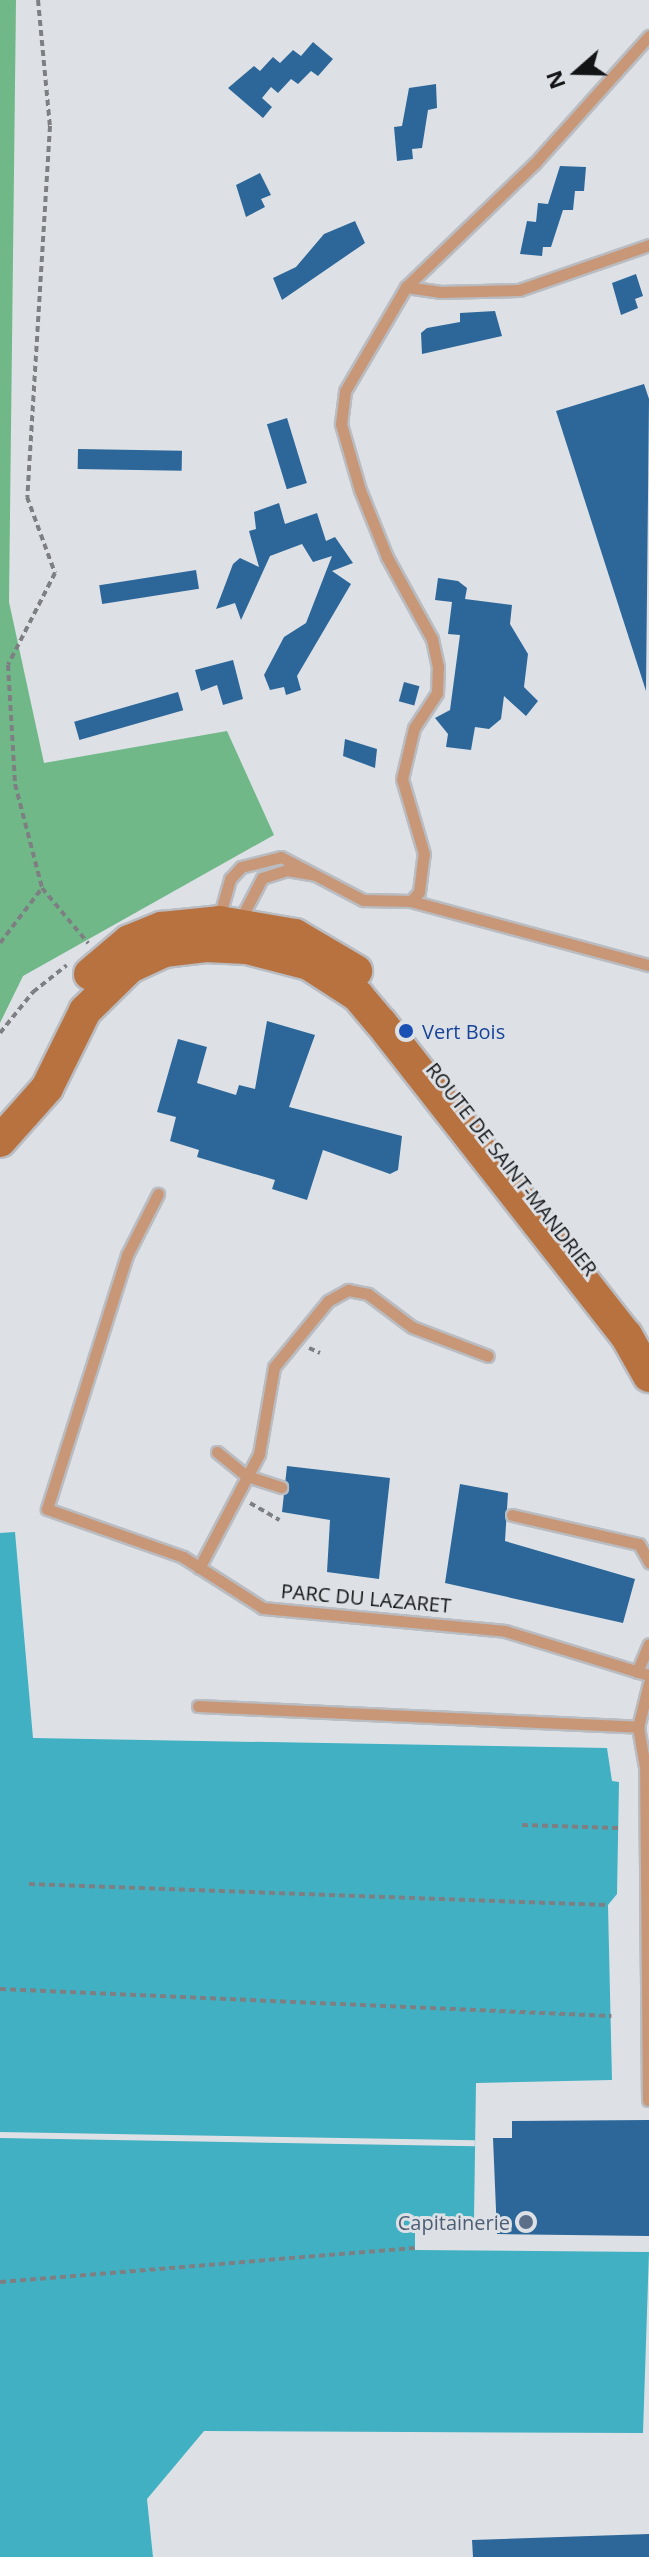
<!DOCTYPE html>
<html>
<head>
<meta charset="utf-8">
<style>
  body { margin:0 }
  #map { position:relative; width:649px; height:2557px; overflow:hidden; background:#dde1e6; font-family:"Open Sans",sans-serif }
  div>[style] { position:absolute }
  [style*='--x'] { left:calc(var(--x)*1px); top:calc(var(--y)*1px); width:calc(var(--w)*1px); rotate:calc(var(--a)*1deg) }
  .forest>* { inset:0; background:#70b887 }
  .water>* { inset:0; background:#41b0c2 }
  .pier>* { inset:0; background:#dde1e6; transform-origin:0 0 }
  .building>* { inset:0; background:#2d679a; transform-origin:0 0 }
  .path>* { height:4px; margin-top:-2px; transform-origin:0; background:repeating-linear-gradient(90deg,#7d7f83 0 6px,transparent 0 10px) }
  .roads { filter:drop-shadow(2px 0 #b9bcc1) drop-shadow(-2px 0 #b9bcc1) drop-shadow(0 2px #b9bcc1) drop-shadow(0 -2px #b9bcc1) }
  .lane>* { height:11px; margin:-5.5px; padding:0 5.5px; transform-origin:5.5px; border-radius:5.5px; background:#c89778 }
  .secondary>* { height:32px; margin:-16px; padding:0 16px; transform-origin:16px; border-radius:16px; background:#b87240 }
  .dots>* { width:22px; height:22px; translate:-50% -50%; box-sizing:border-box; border:4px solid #dde1e6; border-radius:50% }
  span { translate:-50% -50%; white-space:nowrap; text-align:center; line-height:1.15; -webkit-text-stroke:6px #dde1e6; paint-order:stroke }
  .transit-label { font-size:20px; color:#164399 }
  .left { translate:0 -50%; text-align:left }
  .street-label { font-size:20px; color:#131416 }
  .service-label { font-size:20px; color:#4e5e75 }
  .right { translate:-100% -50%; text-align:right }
  .north { position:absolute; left:537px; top:32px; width:80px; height:80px; -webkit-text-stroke:6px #dde1e6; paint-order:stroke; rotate:250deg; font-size:22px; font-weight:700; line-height:32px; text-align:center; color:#131416 }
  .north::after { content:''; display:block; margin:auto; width:28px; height:36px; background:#131416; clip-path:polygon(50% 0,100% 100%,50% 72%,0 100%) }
</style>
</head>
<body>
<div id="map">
  <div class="forest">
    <i style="clip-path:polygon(0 0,16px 0,9px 602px,44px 763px,227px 731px,274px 835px,23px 976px,0 1023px)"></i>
  </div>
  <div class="water">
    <i style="clip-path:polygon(15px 1532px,33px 1738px,607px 1748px,612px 1781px,619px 1782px,617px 1894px,608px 1905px,612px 2080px,476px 2083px,474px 2220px,415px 2220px,415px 2250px,649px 2252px,643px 2433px,204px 2431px,147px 2499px,153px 2557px,0 2557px,0 1533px)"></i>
  </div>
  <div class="pier">
    <i style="left:0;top:2132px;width:475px;height:6px;rotate:1deg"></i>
  </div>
  <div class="building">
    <i style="clip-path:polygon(313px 42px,333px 59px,318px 76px,311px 71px,298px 84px,291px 79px,278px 93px,271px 87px,262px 98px,272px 107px,263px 118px,228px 88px,254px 66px,260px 71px,273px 57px,280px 63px,293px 50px,301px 56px)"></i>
    <i style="clip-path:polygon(436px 84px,437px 108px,428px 110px,422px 148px,412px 149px,413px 159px,397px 161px,394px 127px,402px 126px,409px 88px)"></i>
    <i style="clip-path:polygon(560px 166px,586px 167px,584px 191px,575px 191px,573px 210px,563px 210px,551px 247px,543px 247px,542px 256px,520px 254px,527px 221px,536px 222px,538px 203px,548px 204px)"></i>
    <i style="clip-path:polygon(260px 173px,271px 195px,261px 199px,265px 207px,246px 217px,236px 185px)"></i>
    <i style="clip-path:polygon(355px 221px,365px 243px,282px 300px,273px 278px,296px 267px,324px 234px)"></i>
    <i style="clip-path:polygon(636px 274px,643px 296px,635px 299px,638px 308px,621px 315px,612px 283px)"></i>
    <i style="clip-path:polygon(495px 311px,502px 336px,422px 354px,421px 333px,427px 328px,460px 322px,460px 313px)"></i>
    <i style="clip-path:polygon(644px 384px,649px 399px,646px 691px,556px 411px)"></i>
    <i style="left:287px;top:418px;width:68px;height:21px;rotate:73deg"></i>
    <i style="left:78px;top:449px;width:104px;height:20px;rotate:1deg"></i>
    <i style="clip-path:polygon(279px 503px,285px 524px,317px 513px,326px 541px,335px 537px,353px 563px,332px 571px,351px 584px,297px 676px,301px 690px,286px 695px,284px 687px,270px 690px,264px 675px,284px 637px,306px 623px,332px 556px,313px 562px,302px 544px,270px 556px,241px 620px,235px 603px,216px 609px,233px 564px,240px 558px,259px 567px,249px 531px,256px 529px,254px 512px)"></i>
    <i style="left:196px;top:570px;width:19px;height:98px;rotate:81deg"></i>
    <i style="clip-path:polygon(438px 578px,458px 581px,467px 588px,465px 599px,512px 605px,510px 624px,528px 654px,524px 687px,538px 701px,526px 716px,504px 696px,501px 719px,489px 729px,475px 727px,471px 750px,446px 747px,448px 734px,435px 718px,450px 710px,460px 635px,448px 634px,452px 602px,435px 600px)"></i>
    <i style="clip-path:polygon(233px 660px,243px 699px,223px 705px,217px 685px,201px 691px,195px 670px)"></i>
    <i style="left:404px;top:682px;width:16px;height:20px;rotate:15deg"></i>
    <i style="left:178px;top:692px;width:19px;height:108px;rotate:74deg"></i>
    <i style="clip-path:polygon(345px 739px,377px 749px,375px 768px,343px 756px)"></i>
    <i style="clip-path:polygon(267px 1021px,315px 1035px,289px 1107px,402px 1136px,398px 1170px,390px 1174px,323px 1150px,307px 1200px,272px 1189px,275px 1180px,197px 1157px,199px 1150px,170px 1141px,176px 1117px,157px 1112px,178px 1039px,207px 1047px,197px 1083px,236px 1095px,239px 1085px,255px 1089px)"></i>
    <i style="clip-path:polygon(287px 1466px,390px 1478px,379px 1579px,327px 1572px,330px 1520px,282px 1512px)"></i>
    <i style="clip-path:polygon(460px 1484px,508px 1493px,505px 1541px,635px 1579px,623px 1623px,445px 1583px)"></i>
    <i style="clip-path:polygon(649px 2120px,649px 2236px,497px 2234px,493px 2138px,512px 2138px,512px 2121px)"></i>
    <i style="clip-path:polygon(649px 2534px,649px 2557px,473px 2557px,472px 2540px)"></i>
  </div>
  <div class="path">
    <i style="--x:38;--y:0;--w:127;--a:84.6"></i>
    <i style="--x:50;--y:126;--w:372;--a:93.5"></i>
    <i style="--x:27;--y:497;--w:81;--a:69.8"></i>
    <i style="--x:55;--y:573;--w:103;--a:117.1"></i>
    <i style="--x:8;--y:665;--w:119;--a:86.6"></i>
    <i style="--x:15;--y:784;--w:107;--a:75.4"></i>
    <i style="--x:42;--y:888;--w:72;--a:50.1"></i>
    <i style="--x:0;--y:943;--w:69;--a:-52.6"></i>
    <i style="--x:0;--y:1033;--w:53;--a:-51.2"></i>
    <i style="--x:33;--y:992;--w:43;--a:-38.5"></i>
    <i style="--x:309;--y:1348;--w:12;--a:24"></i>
    <i style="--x:250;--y:1503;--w:34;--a:30"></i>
    <i style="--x:522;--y:1825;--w:96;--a:1.8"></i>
    <i style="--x:29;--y:1884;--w:579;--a:2.08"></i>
    <i style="--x:0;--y:1989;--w:612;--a:2.53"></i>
    <i style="--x:0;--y:2282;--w:416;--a:-4.7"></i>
  </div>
  <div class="roads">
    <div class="lane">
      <i style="--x:406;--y:287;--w:178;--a:-43.9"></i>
      <i style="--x:534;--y:164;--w:172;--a:-48.1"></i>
      <i style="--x:411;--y:901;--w:12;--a:-48"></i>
      <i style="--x:419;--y:892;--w:38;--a:-83"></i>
      <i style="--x:424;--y:854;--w:78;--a:-106.3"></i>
      <i style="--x:402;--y:779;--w:52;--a:-76.8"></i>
      <i style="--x:414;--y:728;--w:42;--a:-56.7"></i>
      <i style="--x:437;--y:693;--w:26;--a:-88"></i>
      <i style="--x:438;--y:667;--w:29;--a:-102"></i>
      <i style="--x:432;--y:639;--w:94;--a:-118.8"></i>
      <i style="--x:387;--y:557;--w:72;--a:-111.9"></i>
      <i style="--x:360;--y:490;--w:69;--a:-106.1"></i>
      <i style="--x:341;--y:424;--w:33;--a:-83"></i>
      <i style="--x:345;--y:391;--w:121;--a:-59.6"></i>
      <i style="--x:406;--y:287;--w:34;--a:8"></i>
      <i style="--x:440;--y:292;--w:79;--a:-1.5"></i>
      <i style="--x:519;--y:290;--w:138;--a:-19.1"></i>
      <i style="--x:219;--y:918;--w:41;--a:-74.2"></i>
      <i style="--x:230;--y:879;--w:16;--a:-47"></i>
      <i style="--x:241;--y:867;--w:41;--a:-14"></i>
      <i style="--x:281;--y:857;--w:93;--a:27.7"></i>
      <i style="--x:363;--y:900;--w:48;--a:1.2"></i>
      <i style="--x:411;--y:901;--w:246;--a:15.1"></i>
      <i style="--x:238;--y:924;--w:52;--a:-62.4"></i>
      <i style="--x:262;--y:878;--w:26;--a:-18"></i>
      <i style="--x:287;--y:870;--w:27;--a:10"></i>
      <i style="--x:158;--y:1194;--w:68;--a:116.9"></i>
      <i style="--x:127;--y:1255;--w:266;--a:107.5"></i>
      <i style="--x:47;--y:1509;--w:144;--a:19.4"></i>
      <i style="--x:183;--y:1557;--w:95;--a:32.5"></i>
      <i style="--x:263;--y:1608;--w:243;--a:5.4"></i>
      <i style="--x:505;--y:1631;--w:151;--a:17"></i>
      <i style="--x:217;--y:1452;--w:38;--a:39"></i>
      <i style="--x:247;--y:1476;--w:36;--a:18"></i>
      <i style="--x:512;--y:1515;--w:130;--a:12.9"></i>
      <i style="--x:639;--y:1544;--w:21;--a:61"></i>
      <i style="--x:199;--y:1568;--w:129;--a:-62.2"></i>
      <i style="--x:259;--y:1454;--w:88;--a:-80.2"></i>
      <i style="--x:274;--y:1367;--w:85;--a:-50.7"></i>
      <i style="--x:328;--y:1301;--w:23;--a:-29"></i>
      <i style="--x:348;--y:1290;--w:20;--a:11"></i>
      <i style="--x:368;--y:1294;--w:55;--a:36.9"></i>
      <i style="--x:412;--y:1327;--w:81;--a:20.9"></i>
      <i style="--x:637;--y:1672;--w:30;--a:-67"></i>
      <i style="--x:198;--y:1706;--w:441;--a:2.7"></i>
      <i style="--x:648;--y:2100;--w:333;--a:-90.5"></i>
      <i style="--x:645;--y:1767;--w:41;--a:-99.9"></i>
      <i style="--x:638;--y:1727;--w:45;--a:-76"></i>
    </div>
    <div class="secondary">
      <i style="--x:90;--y:974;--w:51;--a:-40.2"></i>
      <i style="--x:129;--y:941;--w:35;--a:-22"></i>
      <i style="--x:162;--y:928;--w:57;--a:-6"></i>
      <i style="--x:219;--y:922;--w:77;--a:9.7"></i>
      <i style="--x:295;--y:935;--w:71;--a:30.5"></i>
      <i style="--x:0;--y:1141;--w:71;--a:-48.4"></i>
      <i style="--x:47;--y:1088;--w:86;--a:-63.7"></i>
      <i style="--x:85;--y:1011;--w:63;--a:-44.4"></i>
      <i style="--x:130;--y:967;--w:38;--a:-25"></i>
      <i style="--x:164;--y:951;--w:42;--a:-6.8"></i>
      <i style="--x:206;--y:946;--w:41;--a:2.8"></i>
      <i style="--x:247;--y:948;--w:64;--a:14.5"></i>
      <i style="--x:309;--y:964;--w:59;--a:33.1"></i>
      <i style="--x:358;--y:996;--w:35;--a:50"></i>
      <i style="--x:381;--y:1023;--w:397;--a:51.9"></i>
      <i style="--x:626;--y:1335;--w:47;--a:60.7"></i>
    </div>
  </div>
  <div class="dots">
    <i style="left:406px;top:1031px;background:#1a4fb4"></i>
    <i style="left:526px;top:2222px;background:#5c6f8a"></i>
  </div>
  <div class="transit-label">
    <span class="left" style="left:422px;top:1031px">Vert Bois</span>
  </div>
  <div class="street-label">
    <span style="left:512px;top:1169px;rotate:52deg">ROUTE DE SAINT-MANDRIER</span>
    <span style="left:366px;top:1598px;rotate:5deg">PARC DU LAZARET</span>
  </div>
  <div class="service-label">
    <span class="right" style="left:510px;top:2222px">Capitainerie</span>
  </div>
  <div class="north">N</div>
</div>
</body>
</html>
